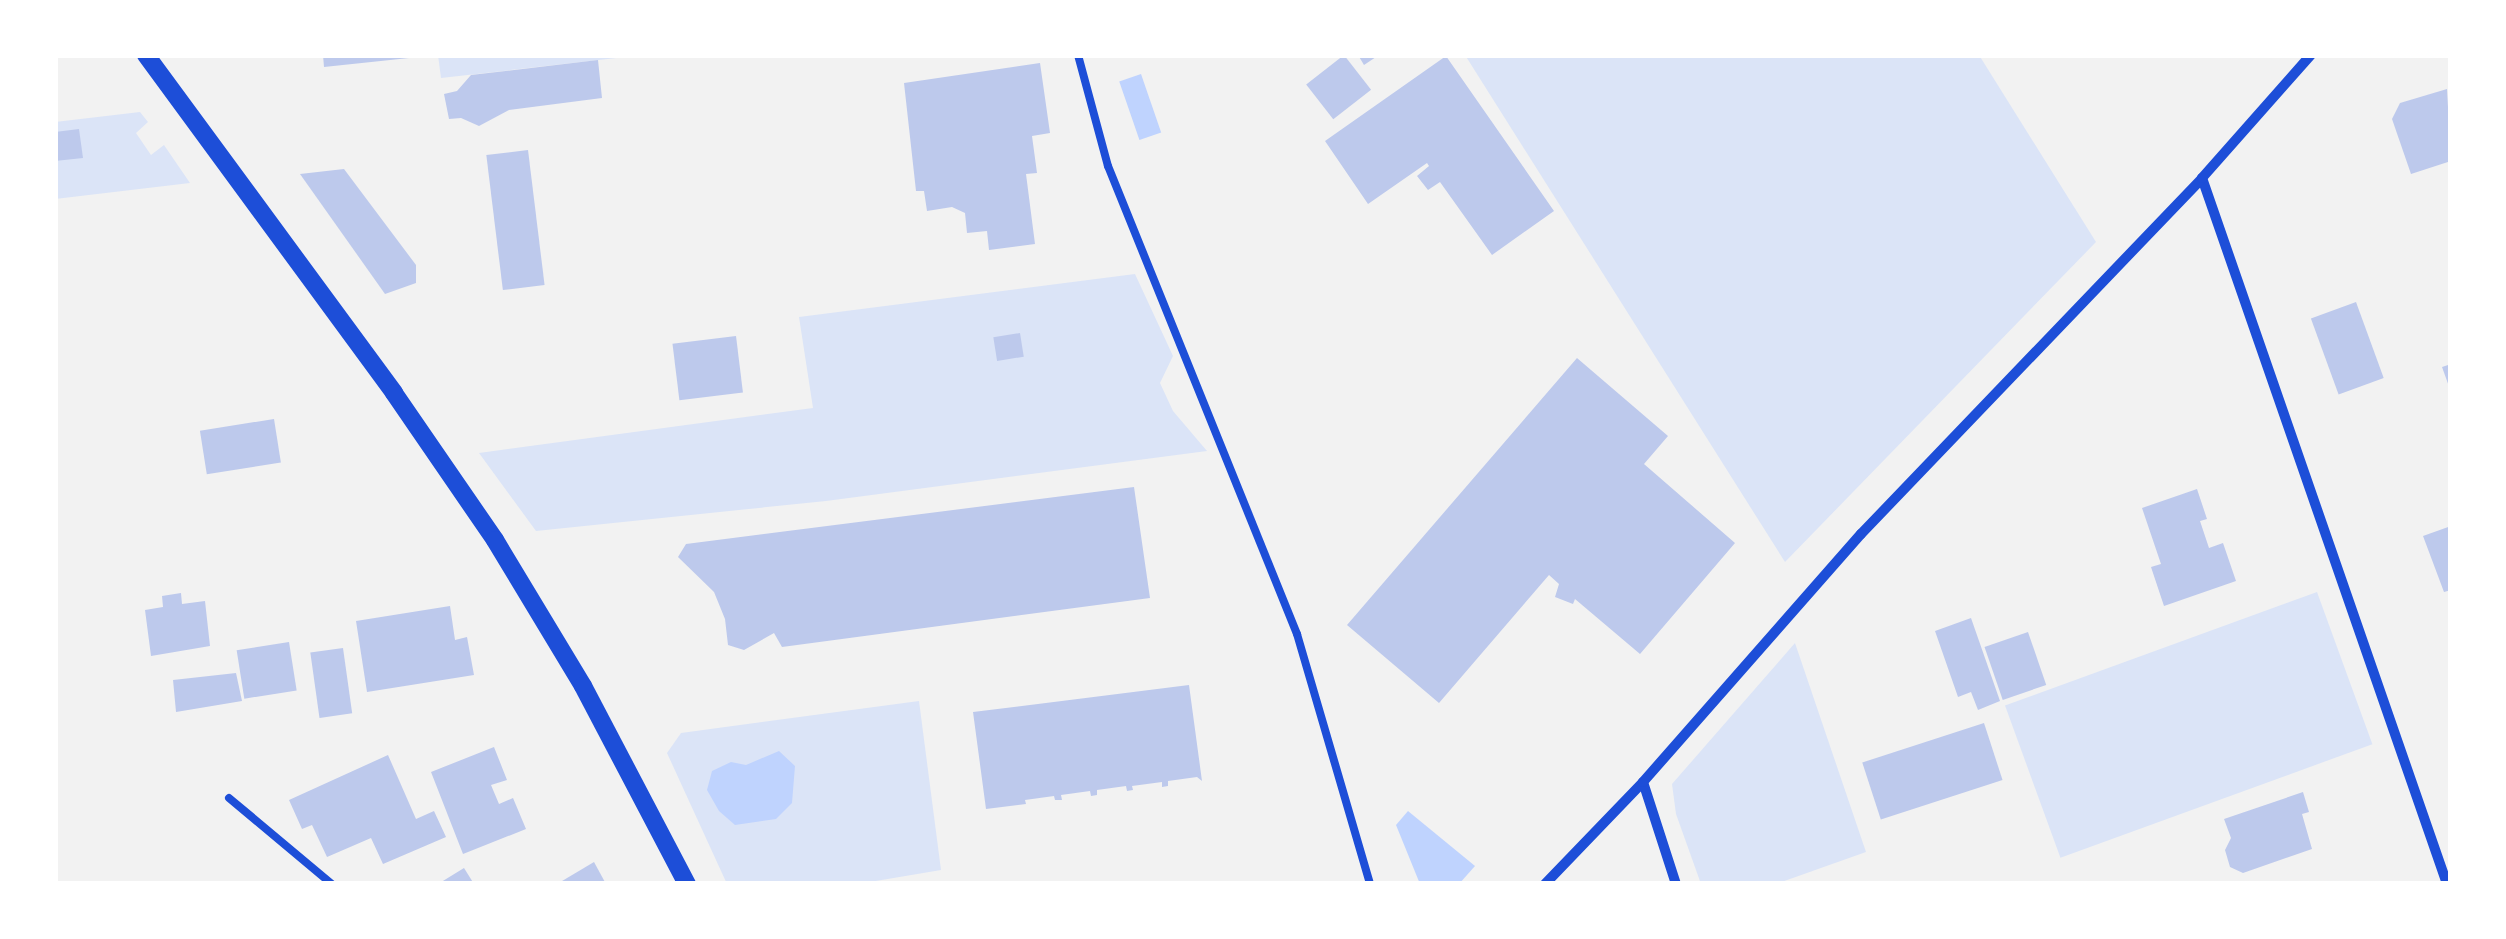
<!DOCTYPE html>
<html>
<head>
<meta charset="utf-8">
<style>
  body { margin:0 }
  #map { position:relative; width:2506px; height:939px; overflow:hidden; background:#f2f2f2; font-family:"Asap Condensed",sans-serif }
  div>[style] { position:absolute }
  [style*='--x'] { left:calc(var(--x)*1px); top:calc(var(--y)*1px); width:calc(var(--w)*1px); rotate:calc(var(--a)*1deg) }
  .green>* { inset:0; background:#dbe4f7; transform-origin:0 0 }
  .water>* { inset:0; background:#bfd3fe; transform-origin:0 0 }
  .building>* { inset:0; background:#bdc9ec; transform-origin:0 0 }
  .service>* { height:8px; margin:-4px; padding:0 4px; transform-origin:4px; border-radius:4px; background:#1d4ed8 }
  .minor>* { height:10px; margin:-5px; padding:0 5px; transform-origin:5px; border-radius:5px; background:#1d4ed8 }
  .tertiary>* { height:18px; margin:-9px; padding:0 9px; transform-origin:9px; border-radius:9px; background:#1d4ed8 }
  span { translate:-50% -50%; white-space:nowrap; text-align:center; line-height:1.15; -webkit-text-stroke:8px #fff; paint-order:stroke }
  .frame { position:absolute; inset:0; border:58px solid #fff; pointer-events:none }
</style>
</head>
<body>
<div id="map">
  <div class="green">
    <i style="clip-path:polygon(438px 55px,643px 55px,441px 78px)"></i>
    <i style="clip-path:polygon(1465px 55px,1979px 55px,2096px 242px,1785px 562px)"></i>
    <i style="clip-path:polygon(140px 112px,148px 122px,136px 133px,151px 155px,164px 145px,190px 183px,55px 199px,55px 122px)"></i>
    <i style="clip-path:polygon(1135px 274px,1173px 356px,1160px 383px,1173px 411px,1207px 451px,826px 501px,536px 531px,479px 453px,813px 408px,799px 317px)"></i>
    <i style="left:2317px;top:592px;width:162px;height:332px;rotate:70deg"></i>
    <i style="clip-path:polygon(1795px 643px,1866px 852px,1776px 884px,1701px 884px,1676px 814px,1672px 784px)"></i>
    <i style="clip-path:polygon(919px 701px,941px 870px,858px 884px,727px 884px,667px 753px,681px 733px)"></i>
  </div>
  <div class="water">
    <i style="left:1141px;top:74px;width:62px;height:23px;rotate:71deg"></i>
    <i style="clip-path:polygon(779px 751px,795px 766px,792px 803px,776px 819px,735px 825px,719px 811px,707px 790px,712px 771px,731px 762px,746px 765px)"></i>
    <i style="clip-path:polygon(1408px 811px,1475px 866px,1459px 884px,1420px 884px,1396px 825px)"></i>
  </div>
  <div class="building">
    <i style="clip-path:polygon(323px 55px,409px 55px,409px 58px,324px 67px)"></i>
    <i style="left:1344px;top:55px;width:44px;height:48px;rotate:52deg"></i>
    <i style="clip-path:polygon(1358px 55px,1379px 55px,1364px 65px)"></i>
    <i style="clip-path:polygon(1446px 56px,1554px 211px,1492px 255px,1440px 182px,1428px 190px,1417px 176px,1429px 166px,1427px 163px,1368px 204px,1325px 141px)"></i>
    <i style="clip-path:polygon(598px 60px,602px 98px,509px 110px,479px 126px,461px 118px,449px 119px,444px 94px,457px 91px,471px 75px)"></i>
    <i style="clip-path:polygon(1040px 63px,1050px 133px,1032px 136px,1037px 173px,1026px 174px,1035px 244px,989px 250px,987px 231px,967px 233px,965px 213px,952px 207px,927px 211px,924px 191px,916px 191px,904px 83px)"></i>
    <i style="clip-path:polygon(2447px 89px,2451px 161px,2411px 174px,2392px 119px,2400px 103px)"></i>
    <i style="clip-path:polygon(79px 129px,83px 158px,55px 161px,55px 132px)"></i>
    <i style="left:528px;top:150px;width:136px;height:42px;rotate:83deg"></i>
    <i style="clip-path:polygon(344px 169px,416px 265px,416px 283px,385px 294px,300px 174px)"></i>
    <i style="left:2356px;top:302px;width:81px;height:48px;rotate:70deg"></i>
    <i style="left:1020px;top:333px;width:24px;height:27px;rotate:81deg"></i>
    <i style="left:736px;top:336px;width:57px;height:64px;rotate:83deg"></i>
    <i style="clip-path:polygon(1577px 358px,1668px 436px,1644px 464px,1735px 543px,1640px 654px,1575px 599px,1573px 604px,1555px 597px,1559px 584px,1549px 575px,1439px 703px,1347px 625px)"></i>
    <i style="clip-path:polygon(2451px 364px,2451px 392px,2442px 367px)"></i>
    <i style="left:274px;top:419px;width:44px;height:75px;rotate:81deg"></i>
    <i style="clip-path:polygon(1134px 487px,1150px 598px,782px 647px,774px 633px,744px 650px,728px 645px,725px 619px,714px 592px,678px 557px,686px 544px)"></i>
    <i style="clip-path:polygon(2197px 489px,2207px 519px,2200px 521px,2209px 548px,2223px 543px,2236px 581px,2164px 606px,2151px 567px,2161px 564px,2142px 508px)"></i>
    <i style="clip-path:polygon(2451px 526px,2451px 590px,2444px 592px,2423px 536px)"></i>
    <i style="clip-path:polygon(181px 593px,182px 604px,205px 601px,210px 646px,151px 656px,145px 610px,163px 607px,162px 596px)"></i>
    <i style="clip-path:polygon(450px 606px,455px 640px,467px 637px,474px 675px,367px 692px,356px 621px)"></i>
    <i style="clip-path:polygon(1971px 618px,2000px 701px,1978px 710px,1971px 692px,1958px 697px,1935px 631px)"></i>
    <i style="left:2028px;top:632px;width:56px;height:46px;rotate:71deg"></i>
    <i style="left:289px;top:642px;width:49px;height:53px;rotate:81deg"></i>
    <i style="left:343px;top:648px;width:66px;height:33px;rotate:82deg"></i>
    <i style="clip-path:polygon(236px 673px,242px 701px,176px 712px,173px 680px)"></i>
    <i style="clip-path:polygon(1189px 685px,1202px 781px,1197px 777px,1168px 781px,1168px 786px,1162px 787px,1162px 782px,1132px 786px,1133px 790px,1127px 791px,1126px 786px,1097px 790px,1097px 795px,1091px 796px,1090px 791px,1061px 795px,1062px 800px,1055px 800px,1054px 796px,1025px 800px,1026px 804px,986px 809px,973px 712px)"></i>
    <i style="left:1984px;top:723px;width:60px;height:128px;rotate:72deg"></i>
    <i style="clip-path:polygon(494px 747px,507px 780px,491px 785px,499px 804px,513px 798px,526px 829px,463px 854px,431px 772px)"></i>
    <i style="clip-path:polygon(388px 755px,416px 819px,434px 811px,446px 837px,383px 864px,371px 838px,327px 857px,312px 825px,302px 829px,289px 800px)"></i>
    <i style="clip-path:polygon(2303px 792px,2309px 812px,2302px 814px,2312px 849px,2243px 873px,2230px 867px,2225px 850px,2231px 838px,2224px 819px)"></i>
    <i style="clip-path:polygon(594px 862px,606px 884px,557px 884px)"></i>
    <i style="clip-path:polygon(464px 868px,474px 884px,438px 884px)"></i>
  </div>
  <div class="service">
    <i style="--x:1078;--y:55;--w:115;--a:74.9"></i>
    <i style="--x:1108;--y:166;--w:505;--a:68.01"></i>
    <i style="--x:1297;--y:634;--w:260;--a:73.7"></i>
    <i style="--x:229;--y:798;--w:134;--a:39.9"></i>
  </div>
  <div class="minor">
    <i style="--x:2202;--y:178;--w:747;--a:70.86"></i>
    <i style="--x:1643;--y:782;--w:107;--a:72.1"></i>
    <i style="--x:1545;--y:884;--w:141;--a:-46.1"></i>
    <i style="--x:1643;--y:782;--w:330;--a:-48.7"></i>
    <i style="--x:1861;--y:534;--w:493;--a:-46.2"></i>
    <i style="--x:2202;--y:178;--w:164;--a:-48.5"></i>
  </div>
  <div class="tertiary">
    <i style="--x:146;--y:55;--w:419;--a:53.7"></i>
    <i style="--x:394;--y:393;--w:178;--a:55.5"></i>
    <i style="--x:495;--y:540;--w:170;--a:58.9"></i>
    <i style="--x:583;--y:686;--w:224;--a:62.3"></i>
  </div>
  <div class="frame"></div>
</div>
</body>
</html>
